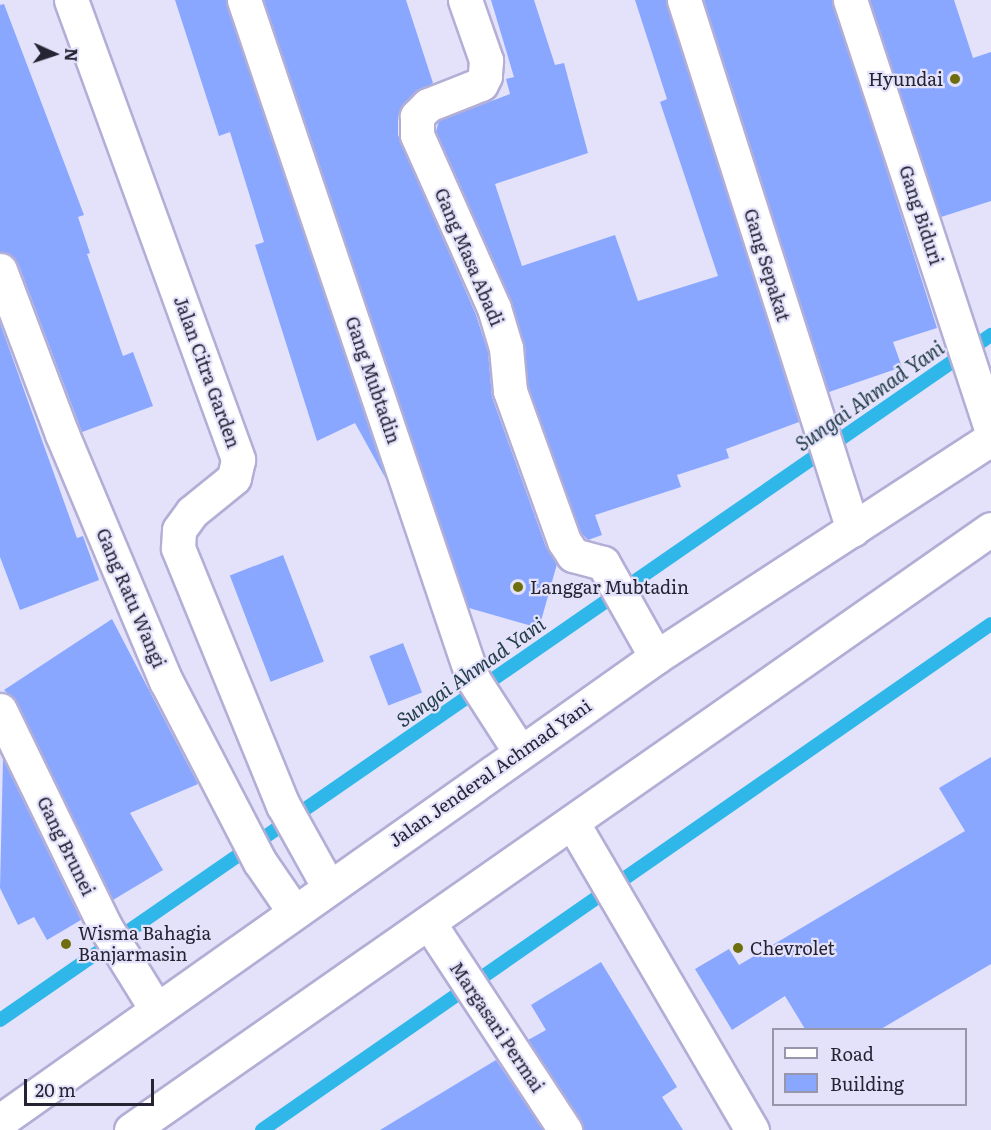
<!DOCTYPE html>
<html>
<head>
<meta charset="utf-8">
<style>
  body { margin:0 }
  #map { position:relative; width:991px; height:1130px; overflow:hidden; background:#e4e2fb; font-family:Literata,serif }
  div>[style] { position:absolute }
  [style*='--x'] { left:calc(var(--x)*1px); top:calc(var(--y)*1px); width:calc(var(--w)*1px); rotate:calc(var(--a)*1deg) }
  .stream>* { height:14px; margin:-7px; padding:0 7px; transform-origin:7px; border-radius:7px; background:#30b7ea }
  .building>* { inset:0; background:#89a7ff; transform-origin:0 0 }
  .roads { filter:drop-shadow(2px 0 #b2aed5) drop-shadow(-2px 0 #b2aed5) drop-shadow(0 2px #b2aed5) drop-shadow(0 -2px #b2aed5) }
  .minor>* { height:33px; margin:-16.5px; padding:0 16.5px; transform-origin:16.5px; border-radius:16.5px; background:#fff }
  .trunk>* { height:33px; margin:-16.5px; padding:0 16.5px; transform-origin:16.5px; border-radius:16.5px; background:#fff }
  .dots>* { width:16px; height:16px; translate:-50% -50%; box-sizing:border-box; border:3px solid #e4e2fb; border-radius:50% }
  span { translate:-50% -50%; white-space:nowrap; text-align:center; line-height:1.15; -webkit-text-stroke:4.5px #e4e2fb; paint-order:stroke }
  .poi-label { font-size:18px; color:#252433 }
  .right { translate:-100% -50%; text-align:right }
  .left { translate:0 -50%; text-align:left }
  .street-label { font-size:18px; color:#252433 }
  .water-label { font-size:20px; color:#233e4a; font-style:italic }
  .legend { position:absolute; left:772px; top:1028px; width:195px; height:78px; box-sizing:border-box; background:#e4e2fb; border:2px solid #9896ab; margin:0; padding:8px 10px; list-style:none; font-size:18px; color:#252433 }
  .legend li { display:flex; align-items:center; gap:12px; height:30px }
  .legend b { width:30px; border:2px solid #9896ab }
  .north { position:absolute; left:24px; top:24px; width:60px; height:60px; -webkit-text-stroke:4px #e4e2fb; paint-order:stroke; rotate:93deg; font-size:16px; font-weight:700; line-height:24px; text-align:center; color:#252433 }
  .north::after { content:''; display:block; margin:auto; width:21px; height:27px; background:#252433; clip-path:polygon(50% 0,100% 100%,50% 72%,0 100%) }
  .scale { position:absolute; left:24px; top:1079px; width:130px; height:27px; box-sizing:border-box; border:3px solid #252433; border-top:0; padding-left:8px; font-size:18px; line-height:21px; white-space:nowrap; color:#252433; -webkit-text-stroke:4px #e4e2fb; paint-order:stroke }
</style>
</head>
<body>
<div id="map">
  <div class="stream">
    <i style="--x:0;--y:1020;--w:1205;--a:-34.65"></i>
    <i style="--x:262;--y:1130;--w:887;--a:-34.76"></i>
  </div>
  <div class="building">
    <i style="clip-path:polygon(175px 0,226px 0,386px 479px,355px 423px,317px 441px,255px 245px,264px 242px,230px 132px,219px 136px)"></i>
    <i style="clip-path:polygon(264px 0,406px 0,433px 83px,404px 103px,398px 116px,398px 135px,476px 315px,488px 352px,492px 397px,546px 547px,557px 564px,539px 628px,469px 608px)"></i>
    <i style="clip-path:polygon(491px 0,534px 0,555px 65px,564px 63px,588px 153px,495px 184px,522px 266px,615px 235px,638px 301px,718px 276px,660px 102px,667px 99px,635px 0,666px 0,799px 422px,726px 449px,729px 458px,677px 475px,681px 487px,595px 515px,602px 535px,588px 540px,581px 533px,528px 387px,525px 346px,512px 302px,436px 131px,439px 121px,510px 94px,506px 79px,514px 77px)"></i>
    <i style="clip-path:polygon(704px 0,832px 0,937px 328px,893px 342px,902px 367px,829px 392px)"></i>
    <i style="clip-path:polygon(870px 0,954px 0,973px 58px,991px 52px,991px 201px,941px 217px)"></i>
    <i style="clip-path:polygon(4px 4px,84px 215px,78px 217px,90px 253px,87px 254px,123px 356px,133px 352px,153px 406px,82px 432px,18px 263px,11px 255px,0 252px,0 5px)"></i>
    <i style="clip-path:polygon(0 323px,77px 538px,83px 536px,99px 580px,20px 610px,0 557px)"></i>
    <i style="left:283px;top:555px;width:114px;height:57px;rotate:69deg"></i>
    <i style="clip-path:polygon(112px 619px,198px 784px,130px 813px,163px 870px,113px 900px,17px 702px,4px 690px)"></i>
    <i style="left:403px;top:643px;width:53px;height:36px;rotate:69deg"></i>
    <i style="clip-path:polygon(991px 757px,991px 964px,881px 1029px,805px 1029px,785px 996px,732px 1030px,695px 969px,729px 949px,739px 965px,965px 831px,939px 788px)"></i>
    <i style="clip-path:polygon(3px 759px,81px 920px,47px 940px,34px 917px,18px 925px,0 888px)"></i>
    <i style="clip-path:polygon(601px 962px,677px 1087px,662px 1097px,683px 1130px,584px 1130px,528px 1040px,546px 1030px,531px 1005px)"></i>
    <i style="clip-path:polygon(496px 1060px,543px 1130px,380px 1130px)"></i>
  </div>
  <div class="roads">
    <div class="minor">
      <i style="--x:71;--y:0;--w:489;--a:70"></i>
      <i style="--x:238;--y:460;--w:18;--a:103"></i>
      <i style="--x:234;--y:478;--w:54;--a:141"></i>
      <i style="--x:192;--y:512;--w:22;--a:126"></i>
      <i style="--x:179;--y:530;--w:18;--a:93"></i>
      <i style="--x:178;--y:548;--w:278;--a:67.8"></i>
      <i style="--x:283;--y:805;--w:93;--a:60.9"></i>
      <i style="--x:244;--y:0;--w:717;--a:71.36"></i>
      <i style="--x:473;--y:679;--w:87;--a:57.2"></i>
      <i style="--x:465;--y:0;--w:64;--a:70.7"></i>
      <i style="--x:486;--y:60;--w:16;--a:94"></i>
      <i style="--x:485;--y:76;--w:9;--a:117"></i>
      <i style="--x:481;--y:84;--w:57;--a:158.4"></i>
      <i style="--x:428;--y:105;--w:16;--a:135"></i>
      <i style="--x:417;--y:116;--w:19;--a:90"></i>
      <i style="--x:417;--y:135;--w:189;--a:66"></i>
      <i style="--x:494;--y:308;--w:42;--a:73.3"></i>
      <i style="--x:506;--y:348;--w:43;--a:84.7"></i>
      <i style="--x:510;--y:391;--w:159;--a:70.2"></i>
      <i style="--x:564;--y:541;--w:17;--a:57"></i>
      <i style="--x:573;--y:555;--w:31;--a:15"></i>
      <i style="--x:603;--y:563;--w:108;--a:60.6"></i>
      <i style="--x:684;--y:0;--w:556;--a:72.31"></i>
      <i style="--x:850;--y:0;--w:453;--a:71.8"></i>
      <i style="--x:0;--y:270;--w:175;--a:69.3"></i>
      <i style="--x:62;--y:434;--w:268;--a:67.2"></i>
      <i style="--x:166;--y:681;--w:204;--a:62.6"></i>
      <i style="--x:260;--y:862;--w:58;--a:55.5"></i>
      <i style="--x:0;--y:710;--w:242;--a:64.1"></i>
      <i style="--x:106;--y:928;--w:95;--a:58.3"></i>
      <i style="--x:572;--y:822;--w:357;--a:59.7"></i>
      <i style="--x:429;--y:923;--w:248;--a:56.7"></i>
    </div>
    <div class="trunk">
      <i style="--x:0;--y:1121;--w:804;--a:-35.27"></i>
      <i style="--x:656;--y:657;--w:400;--a:-33.1"></i>
      <i style="--x:131;--y:1130;--w:1049;--a:-34.95"></i>
    </div>
  </div>
  <div class="dots">
    <i style="left:955px;top:79px;background:#6f6e0f"></i>
    <i style="left:518px;top:587px;background:#6f6e0f"></i>
    <i style="left:66px;top:944px;background:#6f6e0f"></i>
    <i style="left:738px;top:948px;background:#6f6e0f"></i>
  </div>
  <div class="poi-label">
    <span class="right" style="left:943px;top:79px">Hyundai</span>
    <span class="left" style="left:530px;top:587px">Langgar Mubtadin</span>
    <span class="left" style="left:78px;top:944px">Wisma Bahagia<br>Banjarmasin</span>
    <span class="left" style="left:750px;top:948px">Chevrolet</span>
  </div>
  <div class="street-label">
    <span style="left:921px;top:215px;rotate:72deg">Gang Biduri</span>
    <span style="left:469px;top:257px;rotate:67deg">Gang Masa Abadi</span>
    <span style="left:767px;top:265px;rotate:73deg">Gang Sepakat</span>
    <span style="left:207px;top:372px;rotate:70deg">Jalan Citra Garden</span>
    <span style="left:373px;top:380px;rotate:71deg">Gang Mubtadin</span>
    <span style="left:131px;top:598px;rotate:67deg">Gang Ratu Wangi</span>
    <span style="left:490px;top:773px;rotate:-35deg">Jalan Jenderal Achmad Yani</span>
    <span style="left:66px;top:846px;rotate:64deg">Gang Brunei</span>
    <span style="left:497px;top:1027px;rotate:56deg">Margasari Permai</span>
  </div>
  <div class="water-label">
    <span style="left:869px;top:395px;rotate:-35deg">Sungai Ahmad Yani</span>
    <span style="left:470px;top:671px;rotate:-35deg">Sungai Ahmad Yani</span>
  </div>
  <ul class="legend">
  <li><b style="height:8px;background:#fff"></b>Road</li>
  <li><b style="height:16px;background:#89a7ff"></b>Building</li>
  </ul>
  <div class="north">N</div>
  <div class="scale">20 m</div>
</div>
</body>
</html>
